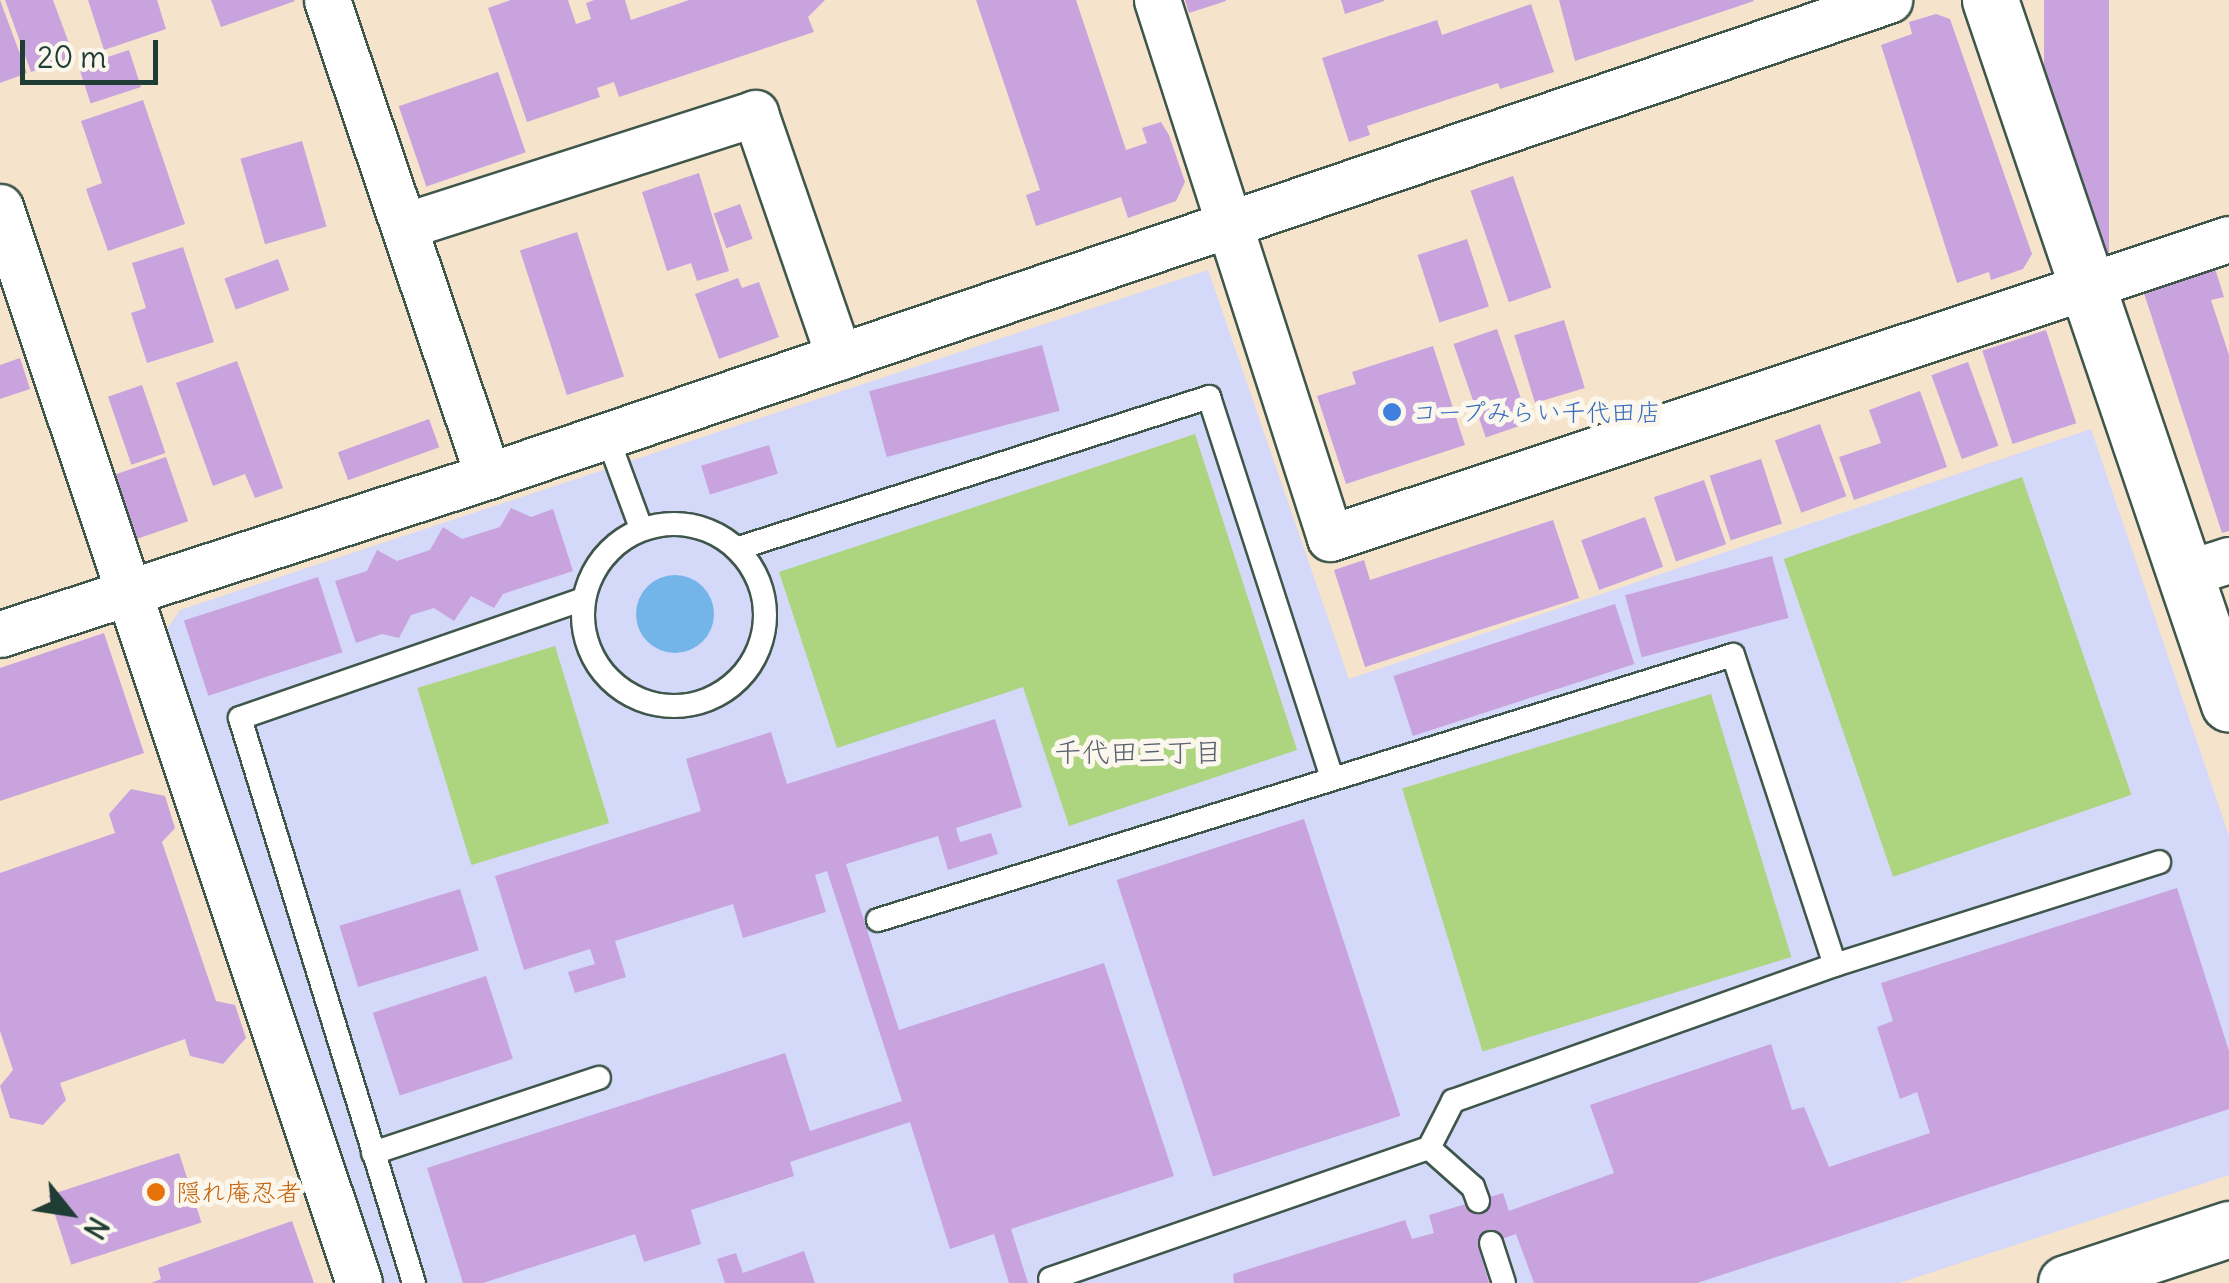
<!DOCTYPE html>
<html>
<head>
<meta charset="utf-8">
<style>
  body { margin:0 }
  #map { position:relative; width:2229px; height:1283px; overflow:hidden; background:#f6e3cb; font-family:Delius,"Klee One",sans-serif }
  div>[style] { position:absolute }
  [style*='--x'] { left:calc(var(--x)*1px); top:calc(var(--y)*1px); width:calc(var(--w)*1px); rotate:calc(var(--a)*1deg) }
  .built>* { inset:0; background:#d4d8f9 }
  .green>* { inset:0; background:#add47e; transform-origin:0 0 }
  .water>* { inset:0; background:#74b5e9 }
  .round { border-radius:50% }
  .building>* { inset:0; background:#c8a3de; transform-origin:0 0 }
  .roads { filter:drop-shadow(2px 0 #3f564b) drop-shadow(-2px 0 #3f564b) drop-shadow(0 2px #3f564b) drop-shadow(0 -2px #3f564b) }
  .lane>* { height:22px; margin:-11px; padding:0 11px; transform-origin:11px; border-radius:11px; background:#fff }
  .lane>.ring { margin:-11px; padding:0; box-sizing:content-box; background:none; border:22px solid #fff; border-radius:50% }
  .street>* { height:45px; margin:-22.5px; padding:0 22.5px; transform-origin:22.5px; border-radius:22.5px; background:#fff }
  .secondary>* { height:55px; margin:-27.5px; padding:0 27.5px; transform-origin:27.5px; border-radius:27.5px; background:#fff }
  .primary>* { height:55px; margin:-27.5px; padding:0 27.5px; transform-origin:27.5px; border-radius:27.5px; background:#fff }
  .dots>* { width:28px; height:28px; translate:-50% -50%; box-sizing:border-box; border:5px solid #fbf7ec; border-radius:50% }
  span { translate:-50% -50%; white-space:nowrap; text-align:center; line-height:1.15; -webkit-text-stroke:10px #fbf7ec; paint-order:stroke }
  .shop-label { font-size:25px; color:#366cbe }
  .left { translate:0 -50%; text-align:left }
  .food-label { font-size:25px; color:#c56008 }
  .neighbourhood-label { font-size:28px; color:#5a6170 }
  .north { position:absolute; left:20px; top:1163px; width:100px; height:100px; -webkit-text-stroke:8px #fbf7ec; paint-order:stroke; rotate:120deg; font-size:28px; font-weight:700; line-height:40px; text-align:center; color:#1f3d34 }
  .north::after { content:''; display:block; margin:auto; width:35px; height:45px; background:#1f3d34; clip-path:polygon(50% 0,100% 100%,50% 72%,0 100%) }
  .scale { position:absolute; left:20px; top:40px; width:138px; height:45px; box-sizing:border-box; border:5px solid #1f3d34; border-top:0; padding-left:12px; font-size:30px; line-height:35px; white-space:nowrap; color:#1f3d34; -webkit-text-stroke:8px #fbf7ec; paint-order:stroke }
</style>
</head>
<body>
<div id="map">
  <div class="built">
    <i style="clip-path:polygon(1208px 270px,1349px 679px,2091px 429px,2229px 836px,2229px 1175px,1899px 1283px,383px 1283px,164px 634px,180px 610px)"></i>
  </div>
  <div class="green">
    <i style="clip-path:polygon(1195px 434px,1297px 750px,1069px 826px,1023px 687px,837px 748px,779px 572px)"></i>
    <i style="left:2022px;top:477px;width:336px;height:252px;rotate:71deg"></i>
    <i style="left:555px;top:646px;width:185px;height:144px;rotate:73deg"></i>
    <i style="left:1711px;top:694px;width:275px;height:323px;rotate:73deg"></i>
  </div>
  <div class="water">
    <i class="round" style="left:636px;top:575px;width:78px;height:78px"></i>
  </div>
  <div class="building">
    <i style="clip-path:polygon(0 0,27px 73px,0 83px)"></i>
    <i style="clip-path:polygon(5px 0,53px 0,74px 57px,31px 72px)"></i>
    <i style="clip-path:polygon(88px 0,157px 0,166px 29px,104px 50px)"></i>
    <i style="clip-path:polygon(211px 0,294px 0,295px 1px,221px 27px)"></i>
    <i style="clip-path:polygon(511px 0,568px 0,576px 24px,591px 19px,586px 3px,594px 0,625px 0,631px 20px,689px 0,825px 0,808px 17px,814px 32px,619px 97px,614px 82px,597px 88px,600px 97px,527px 122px,488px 8px)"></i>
    <i style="clip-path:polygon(976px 0,1076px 0,1126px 150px,1147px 143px,1142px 128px,1161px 122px,1169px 135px,1185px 182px,1176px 201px,1128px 218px,1121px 197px,1036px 226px,1026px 195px,1040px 190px)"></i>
    <i style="clip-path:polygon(1185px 0,1226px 0,1226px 1px,1189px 13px)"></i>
    <i style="clip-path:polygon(1341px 0,1384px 0,1384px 1px,1345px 14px)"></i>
    <i style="clip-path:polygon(1559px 0,1753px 0,1754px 1px,1575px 61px)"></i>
    <i style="left:2044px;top:0;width:65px;height:253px"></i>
    <i style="clip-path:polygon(1531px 4px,1554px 72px,1500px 89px,1498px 83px,1367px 126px,1370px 135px,1349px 142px,1322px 58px,1437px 20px,1442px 35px)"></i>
    <i style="clip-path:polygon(1936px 14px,1950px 19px,2032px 254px,2023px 269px,1991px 280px,1989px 272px,1957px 283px,1881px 45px,1912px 34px,1909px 22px)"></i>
    <i style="left:129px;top:50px;width:39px;height:53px;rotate:72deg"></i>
    <i style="left:498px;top:72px;width:85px;height:105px;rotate:71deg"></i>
    <i style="clip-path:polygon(143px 100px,185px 224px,108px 251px,86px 189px,102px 183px,81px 121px)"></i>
    <i style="left:302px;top:141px;width:89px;height:64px;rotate:74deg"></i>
    <i style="clip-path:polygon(699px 173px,729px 271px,697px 281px,691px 263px,667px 271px,642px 192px)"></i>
    <i style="left:1513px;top:176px;width:118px;height:45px;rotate:71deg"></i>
    <i style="left:740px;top:204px;width:37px;height:28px;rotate:70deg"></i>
    <i style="left:577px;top:232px;width:152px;height:60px;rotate:72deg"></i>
    <i style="left:1467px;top:239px;width:71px;height:52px;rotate:72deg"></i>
    <i style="clip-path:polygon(183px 247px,214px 342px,147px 363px,131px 313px,146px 308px,132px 263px)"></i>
    <i style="left:278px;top:259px;width:33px;height:57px;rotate:70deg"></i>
    <i style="clip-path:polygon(2214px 265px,2224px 297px,2211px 300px,2229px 355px,2229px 531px,2222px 533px,2142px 287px)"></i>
    <i style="clip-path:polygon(738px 278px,742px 288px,759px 282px,779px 337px,719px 359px,695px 294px)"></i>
    <i style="left:1564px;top:320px;width:71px;height:52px;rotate:73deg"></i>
    <i style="left:1497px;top:329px;width:99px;height:46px;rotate:71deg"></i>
    <i style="left:2046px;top:330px;width:98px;height:67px;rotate:72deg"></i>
    <i style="left:1042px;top:345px;width:68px;height:179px;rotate:75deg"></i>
    <i style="clip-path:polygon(1433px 346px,1465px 445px,1346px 484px,1317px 396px,1356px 384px,1352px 372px)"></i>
    <i style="clip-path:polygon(20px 358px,30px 389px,0 399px,0 365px)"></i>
    <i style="clip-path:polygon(237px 361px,283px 488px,255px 498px,245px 474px,213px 486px,176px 383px)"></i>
    <i style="left:1968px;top:362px;width:89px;height:39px;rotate:70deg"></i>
    <i style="left:142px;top:385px;width:72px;height:36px;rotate:71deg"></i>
    <i style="clip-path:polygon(1920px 391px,1947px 467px,1854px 500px,1839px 457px,1881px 443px,1869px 410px)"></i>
    <i style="left:429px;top:419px;width:30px;height:97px;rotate:70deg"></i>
    <i style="left:1820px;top:424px;width:77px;height:48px;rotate:70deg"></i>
    <i style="left:769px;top:445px;width:30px;height:71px;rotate:73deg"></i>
    <i style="left:166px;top:457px;width:68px;height:59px;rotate:71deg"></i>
    <i style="left:1761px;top:459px;width:68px;height:54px;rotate:72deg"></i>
    <i style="left:1704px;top:480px;width:68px;height:53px;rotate:71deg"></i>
    <i style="clip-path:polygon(511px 508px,531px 517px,553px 509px,573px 571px,503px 594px,494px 608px,471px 596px,454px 621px,434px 608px,411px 615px,399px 638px,382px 634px,356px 643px,335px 581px,367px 571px,377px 550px,397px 561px,430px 550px,443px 527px,462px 539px,500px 527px)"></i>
    <i style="left:1645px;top:517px;width:53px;height:68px;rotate:70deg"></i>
    <i style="clip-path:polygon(1553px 520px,1579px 598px,1365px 667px,1334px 570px,1364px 560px,1370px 580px)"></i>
    <i style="left:1772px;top:556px;width:64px;height:152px;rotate:75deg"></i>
    <i style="left:318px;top:577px;width:79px;height:141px;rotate:72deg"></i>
    <i style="left:1615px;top:604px;width:63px;height:233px;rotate:72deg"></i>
    <i style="clip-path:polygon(104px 633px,144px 753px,0 801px,0 668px)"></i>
    <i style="clip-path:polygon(995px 719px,1022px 807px,956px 828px,960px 842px,991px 833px,998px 854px,948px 870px,938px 836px,846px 864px,899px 1030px,1104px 963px,1174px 1176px,1011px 1229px,1028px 1283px,1009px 1283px,994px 1234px,950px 1249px,910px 1122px,790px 1162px,794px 1176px,691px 1210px,701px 1244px,644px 1262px,635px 1234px,483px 1283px,463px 1283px,427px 1168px,785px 1053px,810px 1131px,902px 1101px,827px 871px,815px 875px,826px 912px,743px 938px,733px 904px,615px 941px,626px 977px,575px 993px,568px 972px,595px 964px,590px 949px,524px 970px,495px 876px,701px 811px,686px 759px,771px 732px,787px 784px)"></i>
    <i style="clip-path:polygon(131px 789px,165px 796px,175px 828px,162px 842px,216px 1001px,235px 1005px,246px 1038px,223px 1064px,190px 1056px,185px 1039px,60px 1083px,66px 1100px,43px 1125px,10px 1118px,0 1086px,13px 1070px,0 1031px,0 873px,115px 833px,109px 814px)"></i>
    <i style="left:1304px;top:819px;width:312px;height:197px;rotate:72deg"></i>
    <i style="clip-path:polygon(2177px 888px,2229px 1051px,2229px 1109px,1697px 1283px,1534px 1283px,1516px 1234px,1478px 1247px,1489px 1283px,1234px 1283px,1233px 1274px,1405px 1220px,1412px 1239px,1434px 1233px,1429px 1215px,1503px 1193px,1509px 1211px,1614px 1173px,1590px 1105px,1771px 1044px,1792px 1110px,1804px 1107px,1829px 1167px,1930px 1133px,1917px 1092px,1900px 1099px,1877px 1027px,1893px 1021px,1881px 983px)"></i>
    <i style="left:460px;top:889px;width:64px;height:126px;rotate:73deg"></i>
    <i style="left:486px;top:976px;width:87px;height:119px;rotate:72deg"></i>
    <i style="left:179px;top:1153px;width:73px;height:137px;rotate:72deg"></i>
    <i style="clip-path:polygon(292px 1221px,314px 1283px,151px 1283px,161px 1279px,158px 1268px)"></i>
    <i style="clip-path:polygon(804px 1251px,815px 1283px,725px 1283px,717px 1259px,736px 1253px,743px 1273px)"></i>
  </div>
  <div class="roads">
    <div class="lane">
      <i style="--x:607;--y:436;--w:98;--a:69.7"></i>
      <i class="ring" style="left:583px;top:524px;width:160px;height:160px"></i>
      <i style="--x:739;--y:548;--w:494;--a:-17.8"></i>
      <i style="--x:1209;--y:397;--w:399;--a:72.1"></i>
      <i style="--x:878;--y:920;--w:895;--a:-17.22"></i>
      <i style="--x:1733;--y:655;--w:326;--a:71.8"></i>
      <i style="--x:1429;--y:1148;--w:59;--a:41.6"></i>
      <i style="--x:1473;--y:1187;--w:15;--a:70"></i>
      <i style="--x:373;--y:1153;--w:238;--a:-18.4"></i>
      <i style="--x:1491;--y:1243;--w:42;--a:72"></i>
      <i style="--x:1050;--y:1279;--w:401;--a:-19.1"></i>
      <i style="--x:1429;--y:1148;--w:53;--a:-62.9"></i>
      <i style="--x:1453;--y:1101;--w:405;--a:-19.6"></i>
      <i style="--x:1835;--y:965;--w:340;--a:-17.6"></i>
      <i style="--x:414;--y:1283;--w:591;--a:-107.12"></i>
      <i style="--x:240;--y:718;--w:363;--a:-19.1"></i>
    </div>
    <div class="street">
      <i style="--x:327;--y:0;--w:502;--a:71.31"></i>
      <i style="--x:1157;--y:0;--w:565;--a:72.17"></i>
      <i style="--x:1330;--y:538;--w:947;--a:-18.4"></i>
      <i style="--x:0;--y:207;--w:1134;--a:71.55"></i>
      <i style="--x:404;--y:226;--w:369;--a:-17.8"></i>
      <i style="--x:755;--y:113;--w:258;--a:71"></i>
      <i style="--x:2185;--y:574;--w:46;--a:-17.7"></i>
      <i style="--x:0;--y:634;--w:513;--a:-17.94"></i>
      <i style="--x:488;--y:476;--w:1480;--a:-18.77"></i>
    </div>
    <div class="secondary">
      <i style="--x:1990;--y:0;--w:743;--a:71.25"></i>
    </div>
    <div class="primary">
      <i style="--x:2066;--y:1283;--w:172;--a:-18.3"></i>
    </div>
  </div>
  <div class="dots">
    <i style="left:1392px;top:412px;background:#3f7fe0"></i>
    <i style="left:156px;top:1192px;background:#e8710a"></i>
  </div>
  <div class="shop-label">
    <span class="left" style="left:1412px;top:412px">コープみらい千代田店</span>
  </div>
  <div class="food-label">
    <span class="left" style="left:176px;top:1192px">隠れ庵忍者</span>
  </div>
  <div class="neighbourhood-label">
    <span style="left:1138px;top:752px">千代田三丁目</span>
  </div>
  <div class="north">N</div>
  <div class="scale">20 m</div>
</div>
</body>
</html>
